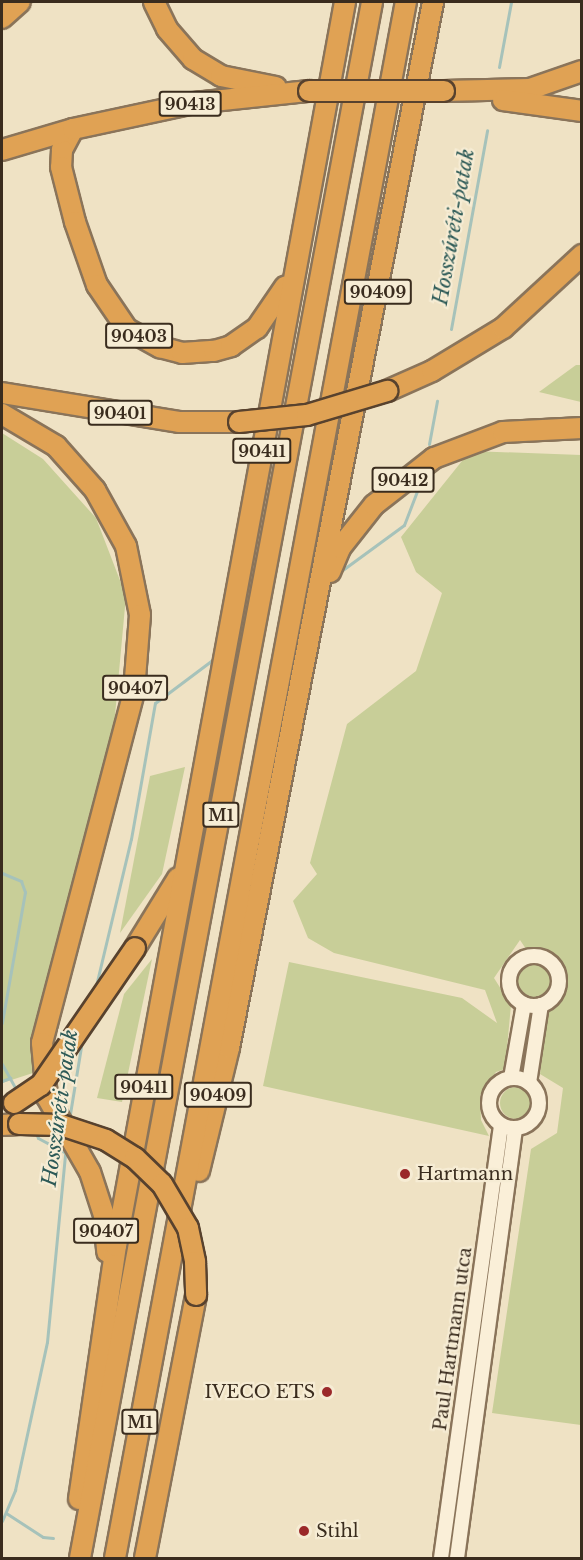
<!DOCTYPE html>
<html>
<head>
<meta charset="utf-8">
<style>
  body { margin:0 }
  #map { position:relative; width:583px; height:1560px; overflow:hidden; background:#efe2c4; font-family:"Libre Baskerville",serif }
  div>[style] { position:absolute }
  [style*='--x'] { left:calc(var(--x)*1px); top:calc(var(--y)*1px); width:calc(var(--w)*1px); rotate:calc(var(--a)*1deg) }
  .green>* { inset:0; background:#c8ce98 }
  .round { border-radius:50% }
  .stream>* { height:3px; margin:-1.5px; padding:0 1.5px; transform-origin:1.5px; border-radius:1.5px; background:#a6c2ba }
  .roads { filter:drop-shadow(2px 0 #8a745a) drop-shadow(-2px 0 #8a745a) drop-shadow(0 2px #8a745a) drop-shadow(0 -2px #8a745a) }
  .minor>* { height:14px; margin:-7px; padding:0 7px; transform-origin:7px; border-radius:7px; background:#faefd8 }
  .minor>.ring { margin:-7px; padding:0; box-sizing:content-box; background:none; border:14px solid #faefd8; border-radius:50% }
  .highway>* { height:20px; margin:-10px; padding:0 10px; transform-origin:10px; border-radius:10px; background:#e0a254 }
  .bridges { filter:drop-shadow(2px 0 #58422e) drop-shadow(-2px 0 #58422e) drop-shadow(0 2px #58422e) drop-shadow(0 -2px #58422e) }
  .highway-bridge>* { height:20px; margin:-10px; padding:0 10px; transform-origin:10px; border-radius:10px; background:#e0a254 }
  .dots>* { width:16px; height:16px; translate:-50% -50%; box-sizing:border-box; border:3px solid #f6ecd4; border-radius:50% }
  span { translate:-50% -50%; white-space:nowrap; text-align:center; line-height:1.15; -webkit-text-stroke:4.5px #f6ecd4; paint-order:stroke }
  .shield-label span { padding:2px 4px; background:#f6ecd4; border:2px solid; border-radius:4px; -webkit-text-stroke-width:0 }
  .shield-label { font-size:16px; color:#3a2c1e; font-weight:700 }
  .poi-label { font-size:18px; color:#3a2c1e }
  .left { translate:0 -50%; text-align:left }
  .right { translate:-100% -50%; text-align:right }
  .street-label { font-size:18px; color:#3a2c1e }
  .water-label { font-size:20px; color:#2d5a57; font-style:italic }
  .frame { position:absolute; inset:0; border:3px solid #3a2c1e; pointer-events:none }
</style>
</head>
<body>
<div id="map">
  <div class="green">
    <i style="clip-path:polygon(576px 365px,581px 365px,581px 402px,539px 392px)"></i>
    <i style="clip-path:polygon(2px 433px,43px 459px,96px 518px,126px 596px,114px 726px,37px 1020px,33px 1073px,2px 1083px)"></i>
    <i style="clip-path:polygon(470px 451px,581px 455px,581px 1425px,492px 1413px,531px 1149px,557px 1133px,563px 1088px,540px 1074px,547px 1011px,568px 981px,551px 955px,526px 949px,520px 940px,494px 978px,511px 1005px,505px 1069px,496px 1072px,480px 1095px,481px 1120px,489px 1136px,263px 1086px,289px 962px,462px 998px,497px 1023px,485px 990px,334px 953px,308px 938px,293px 901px,317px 874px,310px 863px,347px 724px,416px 671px,442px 593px,416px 572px,401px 537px)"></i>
    <i style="clip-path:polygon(185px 767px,162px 874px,120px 933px,150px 776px)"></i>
    <i style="clip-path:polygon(152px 959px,122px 1102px,97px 1098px,124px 994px)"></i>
    <i class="round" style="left:512px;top:961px;width:40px;height:40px"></i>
    <i class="round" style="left:500px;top:1087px;width:32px;height:32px"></i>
  </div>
  <div class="stream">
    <i style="--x:499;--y:67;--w:66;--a:-79.5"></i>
    <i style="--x:451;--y:329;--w:202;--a:-79.7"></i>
    <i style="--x:429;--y:444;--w:44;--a:-79.5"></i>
    <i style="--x:337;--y:574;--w:83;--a:-36.2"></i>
    <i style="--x:404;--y:525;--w:50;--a:-69"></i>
    <i style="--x:2;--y:873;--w:21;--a:23"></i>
    <i style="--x:21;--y:881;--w:12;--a:70"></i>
    <i style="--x:25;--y:892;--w:133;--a:100"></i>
    <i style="--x:94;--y:994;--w:159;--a:-76.6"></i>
    <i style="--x:131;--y:839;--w:138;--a:-80"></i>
    <i style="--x:155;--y:703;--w:75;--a:-36.9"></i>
    <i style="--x:2;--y:1064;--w:31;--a:61"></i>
    <i style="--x:2;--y:1081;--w:9;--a:-21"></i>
    <i style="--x:69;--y:1120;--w:80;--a:-80.7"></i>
    <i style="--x:36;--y:1133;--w:5;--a:68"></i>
    <i style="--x:38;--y:1138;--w:30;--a:28"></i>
    <i style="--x:6;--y:1513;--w:44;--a:33"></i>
    <i style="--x:43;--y:1537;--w:10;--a:6"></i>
    <i style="--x:2;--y:1521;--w:34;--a:-67"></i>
    <i style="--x:15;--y:1490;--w:151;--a:-77.8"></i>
    <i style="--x:47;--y:1342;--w:198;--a:-84.5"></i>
  </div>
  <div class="roads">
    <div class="minor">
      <i class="ring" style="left:509px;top:956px;width:36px;height:36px"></i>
      <i style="--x:511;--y:1078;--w:75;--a:-80"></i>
      <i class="ring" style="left:489px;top:1078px;width:36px;height:36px"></i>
      <i style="--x:529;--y:1083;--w:79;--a:-81.3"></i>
      <i style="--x:441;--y:1558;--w:437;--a:-82.1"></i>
      <i style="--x:457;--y:1558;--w:433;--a:-82.3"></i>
    </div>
    <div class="highway">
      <i style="--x:154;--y:2;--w:30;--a:64"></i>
      <i style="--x:167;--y:29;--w:40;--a:49"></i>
      <i style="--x:193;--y:59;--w:33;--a:31"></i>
      <i style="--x:221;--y:76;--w:56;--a:11.3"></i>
      <i style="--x:2;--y:18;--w:24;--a:-42"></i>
      <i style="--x:444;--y:91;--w:86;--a:-1.3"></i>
      <i style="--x:530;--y:89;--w:55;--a:-19.1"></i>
      <i style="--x:503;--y:100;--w:80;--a:7.9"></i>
      <i style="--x:73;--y:129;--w:24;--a:118"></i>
      <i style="--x:62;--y:150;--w:17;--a:93"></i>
      <i style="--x:61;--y:167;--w:57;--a:75.7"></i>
      <i style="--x:75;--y:222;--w:67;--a:70.8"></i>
      <i style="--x:97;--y:285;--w:53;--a:55.7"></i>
      <i style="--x:127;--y:329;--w:38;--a:29"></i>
      <i style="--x:160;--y:347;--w:23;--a:15"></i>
      <i style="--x:182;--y:353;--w:32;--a:-4"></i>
      <i style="--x:214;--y:351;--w:18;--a:-16"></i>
      <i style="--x:231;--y:346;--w:32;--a:-35"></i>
      <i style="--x:257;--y:328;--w:50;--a:-55.7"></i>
      <i style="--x:2;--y:150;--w:74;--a:-16.5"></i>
      <i style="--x:73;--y:129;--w:124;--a:-12.1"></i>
      <i style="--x:194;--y:103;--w:116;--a:-6"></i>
      <i style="--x:387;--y:391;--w:49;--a:-24"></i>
      <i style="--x:432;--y:371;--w:83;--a:-31.2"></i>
      <i style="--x:503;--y:328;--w:108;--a:-42.7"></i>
      <i style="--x:2;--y:393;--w:179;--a:9.3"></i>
      <i style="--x:179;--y:422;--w:60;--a:0"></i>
      <i style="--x:2;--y:414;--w:63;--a:30.7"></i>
      <i style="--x:56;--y:446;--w:59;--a:48.4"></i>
      <i style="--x:95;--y:490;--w:64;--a:61"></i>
      <i style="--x:126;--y:546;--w:70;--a:78.5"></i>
      <i style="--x:140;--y:615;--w:77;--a:94.5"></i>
      <i style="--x:134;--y:692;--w:363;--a:104.7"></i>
      <i style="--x:42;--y:1043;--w:54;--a:84.7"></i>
      <i style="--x:47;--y:1097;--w:86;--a:60.2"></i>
      <i style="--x:90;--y:1172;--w:45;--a:72"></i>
      <i style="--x:104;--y:1215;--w:37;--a:85"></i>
      <i style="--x:330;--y:572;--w:26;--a:-67"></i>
      <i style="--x:340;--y:548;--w:55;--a:-51.7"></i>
      <i style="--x:374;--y:505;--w:76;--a:-38.1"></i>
      <i style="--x:434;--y:458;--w:74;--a:-20.6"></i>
      <i style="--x:503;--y:432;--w:79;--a:-2.9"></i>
      <i style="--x:135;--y:948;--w:82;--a:-58.4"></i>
      <i style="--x:2;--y:1125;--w:17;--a:-3"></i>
      <i style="--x:199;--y:1171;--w:127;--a:-76.3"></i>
      <i style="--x:229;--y:1048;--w:1066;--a:-78.96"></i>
      <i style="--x:79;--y:1499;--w:256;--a:-81.7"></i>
      <i style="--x:116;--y:1246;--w:1265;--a:-79.57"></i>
      <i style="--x:80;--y:1558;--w:1583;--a:-79.37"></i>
      <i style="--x:115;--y:1558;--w:1583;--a:-79.41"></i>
      <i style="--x:145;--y:1558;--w:268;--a:-79"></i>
    </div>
  </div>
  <div class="bridges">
    <div class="highway-bridge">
      <i style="--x:309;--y:91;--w:135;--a:0"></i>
      <i style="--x:239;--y:422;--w:68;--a:-5.9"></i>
      <i style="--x:307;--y:415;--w:84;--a:-16.7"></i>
      <i style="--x:14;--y:1103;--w:32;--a:-34"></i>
      <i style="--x:41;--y:1085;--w:166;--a:-55.5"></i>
      <i style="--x:19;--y:1124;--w:42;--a:1.4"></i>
      <i style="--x:61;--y:1125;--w:47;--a:18.4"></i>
      <i style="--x:106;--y:1140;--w:34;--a:32"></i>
      <i style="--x:135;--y:1158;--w:37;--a:44"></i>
      <i style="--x:162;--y:1184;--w:51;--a:59.4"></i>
      <i style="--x:188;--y:1228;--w:35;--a:78"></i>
      <i style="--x:195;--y:1262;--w:33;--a:88"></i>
    </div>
  </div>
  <div class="dots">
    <i style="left:405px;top:1174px;background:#9b292a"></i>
    <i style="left:327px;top:1392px;background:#9b292a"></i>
    <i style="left:304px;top:1531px;background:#9b292a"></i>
  </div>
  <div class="shield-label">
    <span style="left:190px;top:104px">90413</span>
    <span style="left:378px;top:292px">90409</span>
    <span style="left:139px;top:336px">90403</span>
    <span style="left:120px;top:413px">90401</span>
    <span style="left:262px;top:451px">90411</span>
    <span style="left:403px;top:480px">90412</span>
    <span style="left:135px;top:688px">90407</span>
    <span style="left:221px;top:815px">M1</span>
    <span style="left:144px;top:1087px">90411</span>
    <span style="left:218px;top:1095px">90409</span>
    <span style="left:106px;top:1231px">90407</span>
    <span style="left:140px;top:1422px">M1</span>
  </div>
  <div class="poi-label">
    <span class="left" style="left:417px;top:1174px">Hartmann</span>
    <span class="right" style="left:315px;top:1392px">IVECO ETS</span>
    <span class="left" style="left:316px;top:1531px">Stihl</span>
  </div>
  <div class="street-label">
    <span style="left:453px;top:1339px;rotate:-82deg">Paul Hartmann utca</span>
  </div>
  <div class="water-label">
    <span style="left:454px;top:227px;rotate:-80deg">Hosszúréti-patak</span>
    <span style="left:60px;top:1108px;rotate:-82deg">Hosszúréti-patak</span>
  </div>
  <div class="frame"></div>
</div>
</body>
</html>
